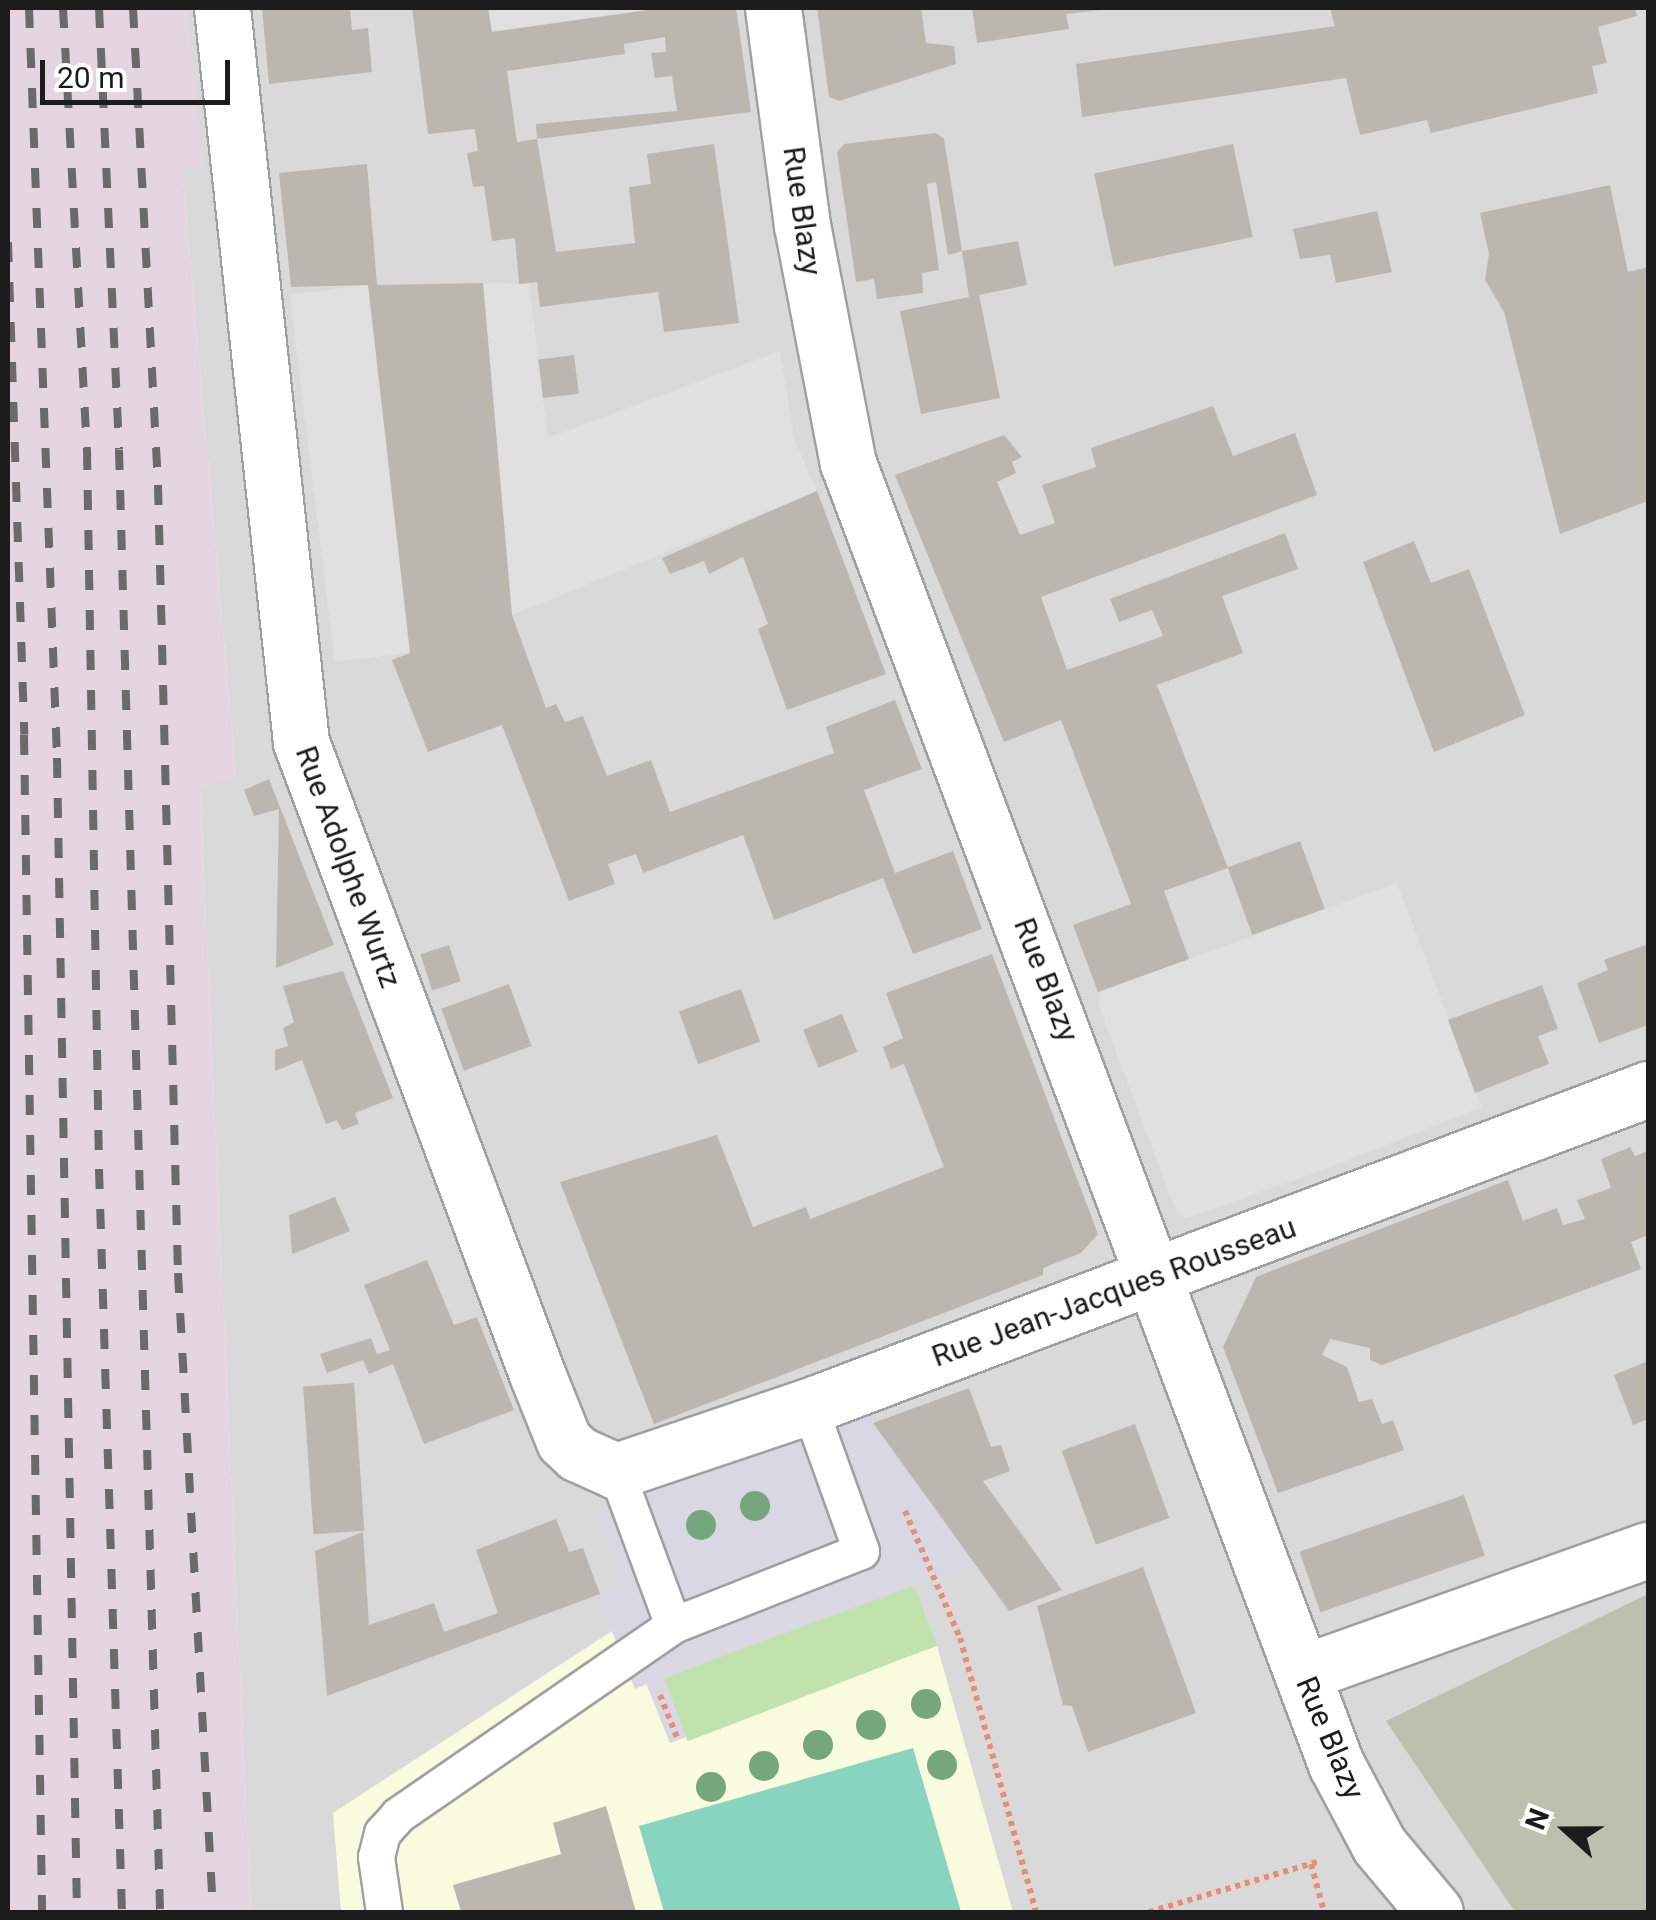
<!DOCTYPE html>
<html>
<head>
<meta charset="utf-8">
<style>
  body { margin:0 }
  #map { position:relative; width:1656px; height:1920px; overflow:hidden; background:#eceae3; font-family:Roboto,sans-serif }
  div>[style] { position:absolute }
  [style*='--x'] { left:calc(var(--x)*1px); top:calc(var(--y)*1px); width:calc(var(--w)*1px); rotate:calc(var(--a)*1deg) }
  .residential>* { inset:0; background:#dad9d9 }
  .industrial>* { inset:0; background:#e5d5e0 }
  .education>* { inset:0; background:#f8fbdd }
  .construction>* { inset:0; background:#bec0af }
  .grass>* { inset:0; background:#c2e2ad; transform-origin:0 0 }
  .pitch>* { inset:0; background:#88d4be }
  .parking>* { inset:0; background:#e0e0e0; transform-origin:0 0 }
  .plaza>* { inset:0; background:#d8d7e2 }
  .building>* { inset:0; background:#bcb6b0; transform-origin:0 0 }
  .path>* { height:6px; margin-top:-3px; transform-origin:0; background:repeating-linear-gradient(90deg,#eb8c75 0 5px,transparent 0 10px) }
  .roads { filter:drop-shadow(2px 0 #a0a0a0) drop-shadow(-2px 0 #a0a0a0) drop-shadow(0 2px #a0a0a0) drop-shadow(0 -2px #a0a0a0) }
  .lane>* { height:35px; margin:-17.5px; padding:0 17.5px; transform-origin:17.5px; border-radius:17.5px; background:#fff }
  .street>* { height:55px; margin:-27.5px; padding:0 27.5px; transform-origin:27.5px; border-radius:27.5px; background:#fff }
  .rail>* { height:8px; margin-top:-4px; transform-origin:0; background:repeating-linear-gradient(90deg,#6a6a6a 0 20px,transparent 0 40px) }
  .trees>* { width:30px; height:30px; margin:-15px; border-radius:50%; background:#76a67b }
  span { translate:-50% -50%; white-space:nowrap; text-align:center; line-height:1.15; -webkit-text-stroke:8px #fff; paint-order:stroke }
  .street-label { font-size:30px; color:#1c1c1c }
  .frame { position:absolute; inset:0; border:10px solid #1c1c1c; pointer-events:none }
  .north { position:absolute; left:1516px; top:1780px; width:100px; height:100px; -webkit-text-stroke:8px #fff; paint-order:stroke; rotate:291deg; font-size:28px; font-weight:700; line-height:40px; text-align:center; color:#1c1c1c }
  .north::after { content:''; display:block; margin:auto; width:35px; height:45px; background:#1c1c1c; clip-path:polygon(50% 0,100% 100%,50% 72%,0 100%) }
  .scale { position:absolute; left:40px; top:60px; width:190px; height:45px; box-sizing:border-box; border:5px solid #1c1c1c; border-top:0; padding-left:12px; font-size:30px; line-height:35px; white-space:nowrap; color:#1c1c1c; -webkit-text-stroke:8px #fff; paint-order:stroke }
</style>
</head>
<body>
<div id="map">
  <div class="residential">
    <i style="clip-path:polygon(187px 8px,1648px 8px,1648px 1912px,251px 1912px,200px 787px,236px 775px,182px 167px,202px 166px)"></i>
  </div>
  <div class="industrial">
    <i style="clip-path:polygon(8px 8px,187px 8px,203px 167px,182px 168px,236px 776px,200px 788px,251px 1912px,8px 1912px)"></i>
  </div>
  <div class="education">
    <i style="clip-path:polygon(612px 1631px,635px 1688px,646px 1683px,670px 1743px,937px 1646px,1013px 1912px,341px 1912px,333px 1813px)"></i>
  </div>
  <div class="construction">
    <i style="clip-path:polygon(1648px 1594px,1648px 1912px,1515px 1912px,1386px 1721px)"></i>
  </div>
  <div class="grass">
    <i style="left:913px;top:1583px;width:67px;height:267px;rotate:69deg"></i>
  </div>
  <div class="pitch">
    <i style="clip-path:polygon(913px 1748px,961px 1912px,664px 1912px,639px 1826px)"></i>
  </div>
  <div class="parking">
    <i style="clip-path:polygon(489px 8px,663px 8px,491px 31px)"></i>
    <i style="clip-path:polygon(483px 283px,529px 284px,548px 438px,780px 351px,794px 438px,817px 491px,512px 615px)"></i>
    <i style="left:368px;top:285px;width:370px;height:79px;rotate:83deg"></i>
    <i style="clip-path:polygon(1397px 883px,1482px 1107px,1315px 1173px,1187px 1218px,1177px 1214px,1098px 1004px,1099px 992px)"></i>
  </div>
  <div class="plaza">
    <i style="clip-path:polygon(866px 1411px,974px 1564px,664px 1677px,686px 1737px,670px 1743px,647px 1684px,635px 1689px,612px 1631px,600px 1594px,623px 1584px,595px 1511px)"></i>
  </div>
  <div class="building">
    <i style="clip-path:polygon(262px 8px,350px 8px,352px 30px,368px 28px,372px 72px,269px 84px)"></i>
    <i style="clip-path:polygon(412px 8px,488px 8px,492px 32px,662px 8px,736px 8px,751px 112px,537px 139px,536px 124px,677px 111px,672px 76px,655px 78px,651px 53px,666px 52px,665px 37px,624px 44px,625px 54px,507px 71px,517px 142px,537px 139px,556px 252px,635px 243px,629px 187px,651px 184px,647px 154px,714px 144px,739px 323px,664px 332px,658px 292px,540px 307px,537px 282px,519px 284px,515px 238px,492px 241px,484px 186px,473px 187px,467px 153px,478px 151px,475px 129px,428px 134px)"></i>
    <i style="clip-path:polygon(817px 8px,921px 8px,926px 43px,954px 46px,956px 64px,839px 101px,829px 97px)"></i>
    <i style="clip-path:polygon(972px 8px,1100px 8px,1100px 10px,1066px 14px,1069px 29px,977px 43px)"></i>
    <i style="clip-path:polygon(1330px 8px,1635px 8px,1637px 16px,1598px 27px,1607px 63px,1592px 66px,1598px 93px,1431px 133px,1427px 120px,1360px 135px,1346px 78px,1082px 117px,1076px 64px,1335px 26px)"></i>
    <i style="clip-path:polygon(936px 133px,944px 139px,962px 251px,948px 255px,936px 182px,927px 184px,939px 270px,922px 273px,923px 293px,877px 299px,874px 279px,856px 282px,837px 152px,844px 144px)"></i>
    <i style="left:1233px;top:144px;width:95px;height:142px;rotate:78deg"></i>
    <i style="clip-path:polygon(367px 164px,377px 285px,483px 283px,512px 615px,546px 708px,556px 704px,565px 722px,583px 716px,607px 776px,651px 760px,670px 812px,834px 753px,826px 727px,895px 700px,922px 769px,864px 790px,895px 873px,953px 851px,982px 929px,913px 954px,883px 878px,774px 920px,743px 835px,643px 873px,636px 854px,608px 864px,615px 884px,569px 901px,502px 725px,428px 752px,392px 660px,410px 653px,368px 285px,291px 287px,279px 173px)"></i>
    <i style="clip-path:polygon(1610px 185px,1628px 272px,1648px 267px,1648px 501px,1560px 534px,1504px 312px,1485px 280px,1489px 254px,1480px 213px)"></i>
    <i style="clip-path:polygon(1377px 211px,1392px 272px,1336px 283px,1330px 255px,1300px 259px,1293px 229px)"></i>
    <i style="clip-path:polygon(1018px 241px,1027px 285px,979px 295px,1000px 398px,921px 414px,900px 311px,969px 297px,962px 251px)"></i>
    <i style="left:574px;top:355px;width:39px;height:36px;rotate:83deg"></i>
    <i style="clip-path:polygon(1213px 406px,1233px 456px,1295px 433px,1317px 495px,1041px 597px,1067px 670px,1163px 636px,1152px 610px,1119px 622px,1110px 599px,1285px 533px,1298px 569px,1222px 596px,1243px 653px,1157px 685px,1228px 868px,1164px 891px,1189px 959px,1098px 992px,1073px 925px,1131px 904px,1061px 720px,1004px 742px,895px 475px,1004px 435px,1022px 457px,1012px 462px,1016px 473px,997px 482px,1020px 535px,1055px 523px,1042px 485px,1096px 467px,1091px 448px)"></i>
    <i style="clip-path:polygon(817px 491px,886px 674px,787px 710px,758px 629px,768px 624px,743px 557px,709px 574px,704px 561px,670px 574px,662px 558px)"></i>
    <i style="clip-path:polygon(1414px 541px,1431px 583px,1469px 569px,1525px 715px,1434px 752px,1363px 562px)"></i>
    <i style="clip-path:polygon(269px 779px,334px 945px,276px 968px,279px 809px,254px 816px,244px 790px)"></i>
    <i style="left:1300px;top:841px;width:72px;height:77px;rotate:70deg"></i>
    <i style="clip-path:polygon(1648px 944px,1648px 1025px,1599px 1043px,1577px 983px,1608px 970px,1604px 960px)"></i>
    <i style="left:449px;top:945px;width:38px;height:30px;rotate:72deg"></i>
    <i style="clip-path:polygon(992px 954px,1098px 1234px,1081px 1253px,1043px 1268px,1043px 1275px,654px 1424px,560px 1182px,717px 1135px,753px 1227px,806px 1207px,810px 1219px,944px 1167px,904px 1064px,891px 1069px,883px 1047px,903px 1038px,886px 993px)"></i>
    <i style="clip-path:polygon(343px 971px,393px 1098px,355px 1113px,359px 1124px,342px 1130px,337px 1120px,326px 1124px,302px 1060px,275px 1071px,275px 1050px,288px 1046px,283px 1028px,294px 1022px,283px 986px)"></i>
    <i style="left:509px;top:984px;width:66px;height:72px;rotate:70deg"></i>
    <i style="clip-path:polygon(1542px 985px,1558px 1029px,1538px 1036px,1549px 1064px,1475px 1093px,1448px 1020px)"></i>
    <i style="left:741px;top:989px;width:56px;height:66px;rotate:70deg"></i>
    <i style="left:842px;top:1014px;width:41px;height:42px;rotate:68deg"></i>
    <i style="clip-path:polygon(1630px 1147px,1635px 1156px,1648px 1151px,1648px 1235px,1631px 1242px,1641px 1269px,1382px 1365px,1370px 1360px,1370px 1348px,1330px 1339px,1322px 1355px,1347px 1367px,1359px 1402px,1372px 1399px,1382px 1424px,1393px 1420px,1404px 1450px,1278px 1493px,1223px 1347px,1256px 1277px,1508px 1180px,1523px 1221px,1557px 1208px,1563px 1225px,1585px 1219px,1577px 1200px,1611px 1188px,1601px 1159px)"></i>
    <i style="clip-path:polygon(335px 1197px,350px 1231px,292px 1254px,289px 1215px)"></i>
    <i style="clip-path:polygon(427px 1260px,454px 1325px,477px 1317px,514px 1410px,424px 1444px,393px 1364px,369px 1374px,363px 1360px,327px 1373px,320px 1354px,371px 1338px,377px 1354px,390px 1350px,364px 1285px)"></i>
    <i style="clip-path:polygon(1648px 1361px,1648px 1419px,1633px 1425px,1614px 1375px)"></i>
    <i style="left:354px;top:1383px;width:148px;height:51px;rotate:86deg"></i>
    <i style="clip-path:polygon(969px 1388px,991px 1447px,1001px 1445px,1010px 1471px,983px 1481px,1062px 1590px,1009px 1611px,873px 1423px)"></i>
    <i style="left:1135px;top:1424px;width:100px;height:78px;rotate:70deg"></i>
    <i style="left:1464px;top:1495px;width:64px;height:174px;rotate:71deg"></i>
    <i style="clip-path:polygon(556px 1519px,569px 1552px,583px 1548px,600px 1594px,327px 1696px,315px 1551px,363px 1532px,369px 1625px,434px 1603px,444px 1632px,498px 1613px,476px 1550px)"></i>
    <i style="clip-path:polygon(1143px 1567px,1196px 1713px,1088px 1752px,1072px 1706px,1063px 1705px,1037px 1606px)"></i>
    <i style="clip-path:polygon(606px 1806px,636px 1912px,461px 1912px,453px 1885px,561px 1854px,553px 1823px)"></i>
  </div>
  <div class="path">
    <i style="--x:905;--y:1511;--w:138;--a:66.6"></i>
    <i style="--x:960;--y:1638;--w:284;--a:74.5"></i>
    <i style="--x:660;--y:1695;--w:48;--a:68.2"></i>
    <i style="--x:1311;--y:1864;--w:50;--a:74.8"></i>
    <i style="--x:1149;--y:1912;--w:178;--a:-16.6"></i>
  </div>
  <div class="roads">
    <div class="lane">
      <i style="--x:616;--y:1471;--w:164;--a:69.7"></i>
      <i style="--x:673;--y:1625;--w:202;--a:-21.5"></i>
      <i style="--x:861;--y:1551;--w:154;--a:-109.7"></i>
      <i style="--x:384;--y:1912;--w:56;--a:-98.3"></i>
      <i style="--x:376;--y:1857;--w:25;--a:-76"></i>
      <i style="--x:382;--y:1833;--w:24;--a:-48"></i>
      <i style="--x:398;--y:1815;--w:334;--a:-34.6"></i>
    </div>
    <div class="street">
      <i style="--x:222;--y:8;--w:738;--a:83.86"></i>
      <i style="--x:301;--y:742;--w:675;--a:69.52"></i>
      <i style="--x:537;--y:1374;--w:72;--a:68.1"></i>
      <i style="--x:564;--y:1441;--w:19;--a:43"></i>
      <i style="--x:578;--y:1454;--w:42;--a:24.1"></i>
      <i style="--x:616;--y:1471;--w:204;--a:-18.6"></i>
      <i style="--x:809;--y:1406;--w:897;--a:-20.7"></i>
      <i style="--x:773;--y:8;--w:219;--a:82.4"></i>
      <i style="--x:802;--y:225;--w:242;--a:79.1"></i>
      <i style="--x:848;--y:463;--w:1390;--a:69.44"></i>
      <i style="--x:1336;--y:1764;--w:92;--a:62"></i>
      <i style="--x:1379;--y:1845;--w:87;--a:50.1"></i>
      <i style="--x:1302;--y:1673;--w:367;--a:-19.6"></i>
    </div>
  </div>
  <div class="rail">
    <i style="--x:29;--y:8;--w:751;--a:87.86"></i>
    <i style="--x:57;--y:758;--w:1154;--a:89.01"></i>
    <i style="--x:63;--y:8;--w:443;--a:86.9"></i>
    <i style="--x:87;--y:450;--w:719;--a:89.04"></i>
    <i style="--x:99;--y:1169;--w:743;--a:88.23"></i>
    <i style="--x:99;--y:8;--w:442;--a:87.4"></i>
    <i style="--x:119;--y:450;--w:1463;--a:88.39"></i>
    <i style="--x:133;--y:8;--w:478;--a:87"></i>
    <i style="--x:158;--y:485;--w:788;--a:88.55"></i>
    <i style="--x:178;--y:1273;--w:640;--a:86.86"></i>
    <i style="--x:8;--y:242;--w:493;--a:88.1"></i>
    <i style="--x:24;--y:735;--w:1177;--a:89.12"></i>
  </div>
  <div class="trees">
    <i style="left:755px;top:1506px"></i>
    <i style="left:701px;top:1525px"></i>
    <i style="left:926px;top:1704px"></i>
    <i style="left:871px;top:1725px"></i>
    <i style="left:818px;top:1745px"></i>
    <i style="left:942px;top:1765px"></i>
    <i style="left:764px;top:1766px"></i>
    <i style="left:711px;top:1787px"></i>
  </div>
  <div class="street-label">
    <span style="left:802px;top:211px;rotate:82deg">Rue Blazy</span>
    <span style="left:348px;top:867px;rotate:70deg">Rue Adolphe Wurtz</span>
    <span style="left:1046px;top:980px;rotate:69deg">Rue Blazy</span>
    <span style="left:1114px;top:1292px;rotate:-20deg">Rue Jean-Jacques Rousseau</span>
    <span style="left:1330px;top:1738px;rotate:67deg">Rue Blazy</span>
  </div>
  <div class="frame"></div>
  <div class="north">N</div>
  <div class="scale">20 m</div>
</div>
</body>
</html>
